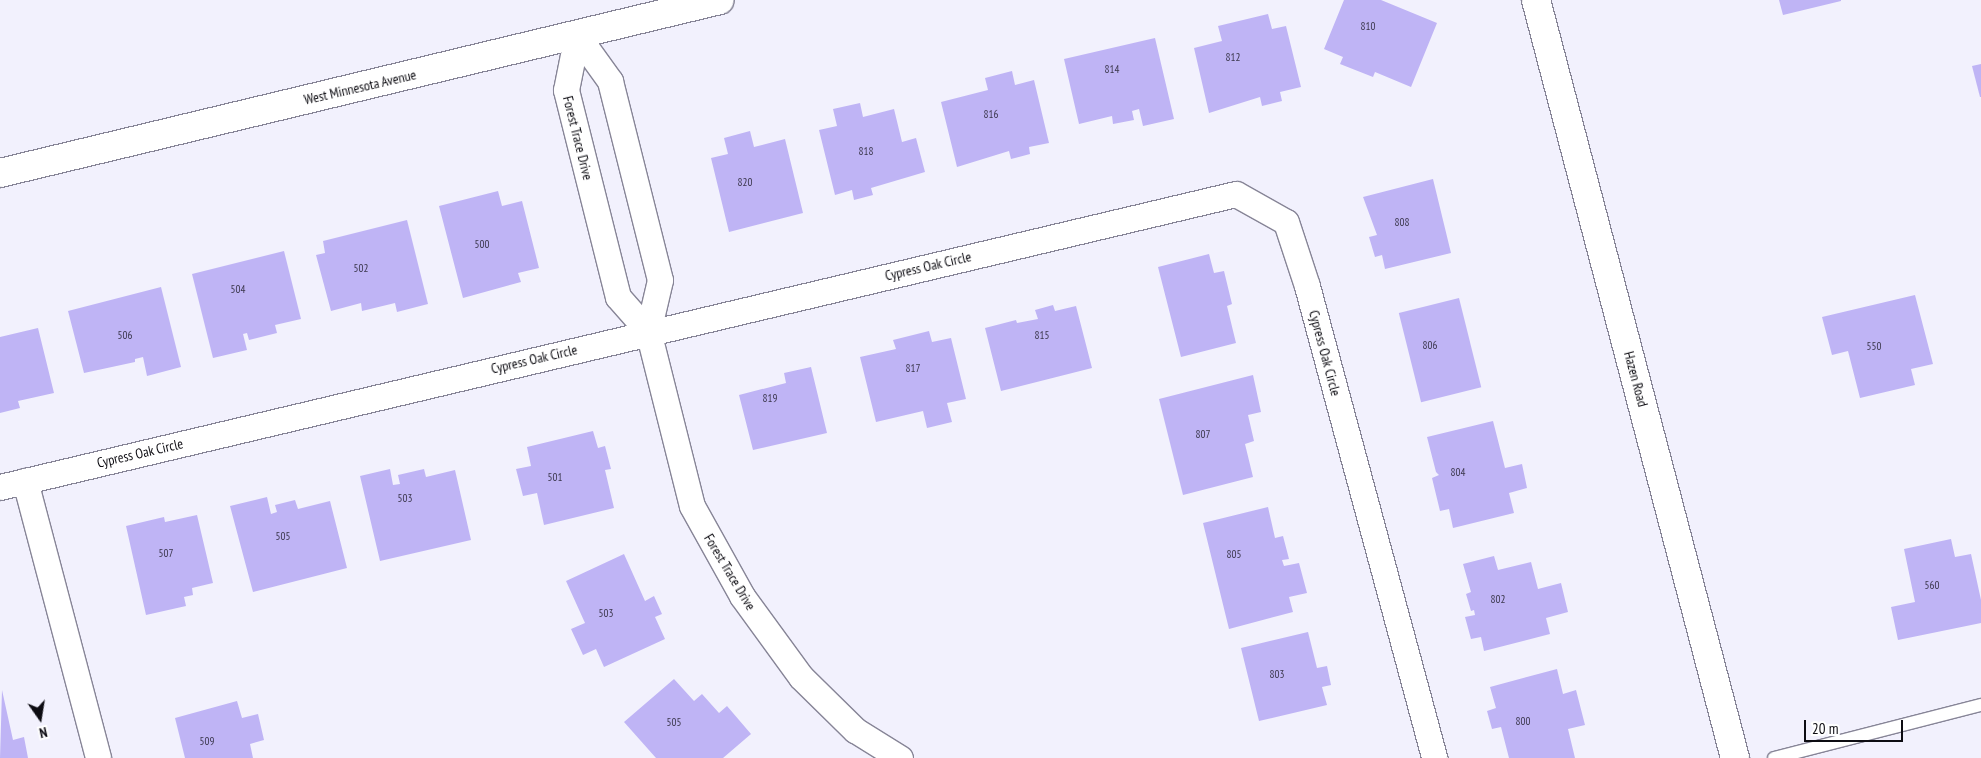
<!DOCTYPE html>
<html>
<head>
<meta charset="utf-8">
<style>
  body { margin:0 }
  #map { position:relative; width:1981px; height:758px; overflow:hidden; background:#f2f1fd; font-family:"PT Sans Narrow",sans-serif }
  div>[style] { position:absolute }
  [style*='--x'] { left:calc(var(--x)*1px); top:calc(var(--y)*1px); width:calc(var(--w)*1px); rotate:calc(var(--a)*1deg) }
  .building>* { inset:0; background:#bfb4f5; transform-origin:0 0 }
  .roads { filter:drop-shadow(1px 0 #878597) drop-shadow(-1px 0 #878597) drop-shadow(0 1px #878597) drop-shadow(0 -1px #878597) }
  .lane>* { height:12px; margin:-6px; padding:0 6px; transform-origin:6px; border-radius:6px; background:#fff }
  .street>* { height:25px; margin:-12.5px; padding:0 12.5px; transform-origin:12.5px; border-radius:12.5px; background:#fff }
  .secondary>* { height:28px; margin:-14px; padding:0 14px; transform-origin:14px; border-radius:14px; background:#fff }
  span { translate:-50% -50%; white-space:nowrap; text-align:center; line-height:1.15; -webkit-text-stroke:4px #fff; paint-order:stroke }
  .number-label { font-size:11px; color:#3a364b }
  .number-label span { -webkit-text-stroke-width:0 }
  .street-label { font-size:14px; color:#0d0c12 }
  .north { position:absolute; left:15px; top:693px; width:50px; height:50px; -webkit-text-stroke:4px #fff; paint-order:stroke; rotate:167deg; font-size:14px; font-weight:700; line-height:20px; text-align:center; color:#0d0c12 }
  .north::after { content:''; display:block; margin:auto; width:18px; height:22px; background:#0d0c12; clip-path:polygon(50% 0,100% 100%,50% 72%,0 100%) }
  .scale { position:absolute; left:1804px; top:720px; width:99px; height:22px; box-sizing:border-box; border:2px solid #0d0c12; border-top:0; padding-left:6px; font-size:15px; line-height:18px; white-space:nowrap; color:#0d0c12; -webkit-text-stroke:4px #fff; paint-order:stroke }
</style>
</head>
<body>
<div id="map">
  <div class="building">
    <i style="clip-path:polygon(1344px 0,1381px 0,1437px 23px,1411px 87px,1375px 72px,1373px 77px,1340px 64px,1343px 57px,1324px 49px)"></i>
    <i style="clip-path:polygon(1779px 0,1841px 0,1841px 1px,1783px 15px)"></i>
    <i style="clip-path:polygon(1268px 14px,1272px 29px,1286px 26px,1301px 87px,1280px 92px,1282px 101px,1262px 106px,1260px 97px,1209px 113px,1194px 48px,1222px 41px,1218px 26px)"></i>
    <i style="clip-path:polygon(1155px 38px,1174px 119px,1143px 126px,1139px 109px,1132px 111px,1134px 120px,1113px 124px,1112px 116px,1079px 124px,1064px 59px)"></i>
    <i style="clip-path:polygon(1981px 64px,1981px 97px,1980px 97px,1972px 66px)"></i>
    <i style="clip-path:polygon(1012px 71px,1015px 85px,1034px 80px,1049px 143px,1029px 147px,1030px 154px,1011px 159px,1009px 151px,957px 167px,941px 102px,988px 90px,985px 78px)"></i>
    <i style="clip-path:polygon(860px 103px,863px 117px,894px 109px,902px 142px,916px 138px,925px 172px,871px 188px,873px 195px,854px 200px,852px 190px,835px 195px,819px 130px,837px 126px,833px 109px)"></i>
    <i style="clip-path:polygon(750px 131px,754px 147px,785px 139px,803px 213px,729px 232px,711px 158px,728px 154px,724px 138px)"></i>
    <i style="clip-path:polygon(1433px 179px,1451px 253px,1385px 269px,1382px 255px,1375px 257px,1369px 237px,1377px 235px,1363px 197px)"></i>
    <i style="clip-path:polygon(498px 191px,502px 206px,522px 201px,539px 268px,518px 273px,521px 282px,463px 298px,439px 206px)"></i>
    <i style="clip-path:polygon(407px 220px,428px 304px,397px 312px,395px 303px,362px 311px,361px 303px,331px 311px,316px 255px,325px 253px,323px 241px)"></i>
    <i style="clip-path:polygon(284px 251px,301px 319px,275px 325px,277px 333px,249px 340px,247px 333px,243px 334px,247px 350px,213px 358px,192px 274px)"></i>
    <i style="clip-path:polygon(1209px 254px,1214px 273px,1224px 271px,1232px 304px,1227px 306px,1236px 343px,1181px 357px,1158px 267px)"></i>
    <i style="clip-path:polygon(161px 287px,181px 367px,147px 376px,143px 357px,135px 359px,135px 362px,84px 373px,68px 311px)"></i>
    <i style="clip-path:polygon(1915px 295px,1933px 364px,1911px 369px,1915px 385px,1860px 398px,1848px 351px,1832px 355px,1822px 317px)"></i>
    <i style="left:1459px;top:298px;width:92px;height:62px;rotate:76deg"></i>
    <i style="clip-path:polygon(1053px 305px,1055px 311px,1076px 306px,1092px 368px,1001px 391px,985px 328px,1016px 320px,1017px 323px,1038px 319px,1035px 310px)"></i>
    <i style="clip-path:polygon(38px 328px,54px 393px,18px 401px,20px 408px,0 413px,0 337px)"></i>
    <i style="clip-path:polygon(929px 331px,932px 342px,951px 338px,966px 399px,947px 403px,952px 422px,927px 428px,923px 411px,876px 422px,860px 357px,896px 349px,893px 340px)"></i>
    <i style="clip-path:polygon(811px 367px,827px 433px,753px 450px,739px 395px,786px 383px,784px 373px)"></i>
    <i style="clip-path:polygon(1253px 375px,1261px 412px,1248px 415px,1254px 441px,1245px 444px,1253px 477px,1183px 495px,1159px 399px)"></i>
    <i style="clip-path:polygon(1493px 421px,1505px 468px,1522px 464px,1527px 488px,1509px 493px,1514px 513px,1453px 528px,1449px 509px,1440px 511px,1432px 478px,1439px 475px,1436px 472px,1427px 437px)"></i>
    <i style="clip-path:polygon(593px 431px,598px 448px,605px 446px,611px 469px,605px 470px,614px 508px,544px 525px,537px 493px,523px 496px,516px 469px,531px 466px,527px 447px)"></i>
    <i style="clip-path:polygon(390px 469px,393px 485px,400px 484px,398px 475px,424px 469px,426px 477px,455px 470px,471px 540px,380px 561px,360px 476px)"></i>
    <i style="clip-path:polygon(267px 497px,271px 514px,277px 512px,275px 505px,295px 500px,298px 509px,330px 501px,347px 568px,253px 592px,230px 506px)"></i>
    <i style="clip-path:polygon(1268px 507px,1275px 538px,1283px 536px,1289px 559px,1282px 560px,1284px 566px,1299px 563px,1307px 593px,1289px 597px,1293px 612px,1229px 629px,1203px 523px)"></i>
    <i style="clip-path:polygon(197px 515px,213px 583px,192px 588px,193px 595px,184px 597px,186px 606px,146px 615px,126px 526px,164px 517px,165px 522px)"></i>
    <i style="clip-path:polygon(1951px 539px,1955px 557px,1971px 554px,1981px 600px,1981px 623px,1898px 640px,1891px 607px,1915px 602px,1904px 549px)"></i>
    <i style="clip-path:polygon(624px 554px,645px 601px,654px 596px,662px 614px,655px 617px,665px 639px,604px 667px,596px 649px,583px 655px,571px 629px,585px 623px,566px 581px)"></i>
    <i style="clip-path:polygon(1494px 556px,1498px 570px,1531px 562px,1538px 589px,1561px 583px,1568px 612px,1546px 618px,1550px 634px,1484px 651px,1481px 637px,1471px 639px,1465px 617px,1475px 615px,1474px 610px,1471px 611px,1466px 594px,1471px 592px,1463px 564px)"></i>
    <i style="clip-path:polygon(1308px 632px,1317px 668px,1327px 666px,1331px 685px,1322px 687px,1327px 705px,1259px 721px,1241px 648px)"></i>
    <i style="clip-path:polygon(1557px 669px,1563px 694px,1576px 690px,1585px 725px,1568px 729px,1575px 758px,1509px 758px,1501px 727px,1492px 729px,1487px 711px,1496px 708px,1490px 687px)"></i>
    <i style="clip-path:polygon(674px 679px,694px 701px,702px 694px,719px 713px,727px 706px,751px 734px,723px 758px,656px 758px,624px 722px)"></i>
    <i style="clip-path:polygon(2px 690px,13px 740px,24px 737px,28px 758px,0 758px)"></i>
    <i style="clip-path:polygon(237px 701px,242px 718px,258px 714px,264px 740px,250px 744px,253px 758px,185px 758px,175px 718px)"></i>
  </div>
  <div class="roads">
    <div class="lane">
      <i style="--x:1774;--y:758;--w:214;--a:-14.4"></i>
    </div>
    <div class="street">
      <i style="--x:577;--y:35;--w:57;--a:54.3"></i>
      <i style="--x:610;--y:81;--w:205;--a:75.9"></i>
      <i style="--x:660;--y:280;--w:52;--a:103.2"></i>
      <i style="--x:648;--y:331;--w:180;--a:75.9"></i>
      <i style="--x:692;--y:506;--w:103;--a:60.9"></i>
      <i style="--x:742;--y:596;--w:100;--a:53.9"></i>
      <i style="--x:801;--y:677;--w:76;--a:44.5"></i>
      <i style="--x:855;--y:730;--w:53;--a:31.9"></i>
      <i style="--x:577;--y:35;--w:56;--a:101.3"></i>
      <i style="--x:566;--y:90;--w:213;--a:75.9"></i>
      <i style="--x:618;--y:297;--w:45;--a:48.6"></i>
      <i style="--x:25;--y:481;--w:286;--a:75.2"></i>
      <i style="--x:0;--y:487;--w:1270;--a:-13.34"></i>
      <i style="--x:1236;--y:194;--w:57;--a:29.2"></i>
      <i style="--x:1286;--y:222;--w:67;--a:71.8"></i>
      <i style="--x:1307;--y:286;--w:489;--a:74.9"></i>
    </div>
    <div class="secondary">
      <i style="--x:1536;--y:0;--w:784;--a:75.29"></i>
      <i style="--x:0;--y:173;--w:740;--a:-13.51"></i>
    </div>
  </div>
  <div class="number-label">
    <span style="left:1368px;top:26px">810</span>
    <span style="left:1233px;top:57px">812</span>
    <span style="left:1112px;top:69px">814</span>
    <span style="left:991px;top:114px">816</span>
    <span style="left:866px;top:151px">818</span>
    <span style="left:745px;top:182px">820</span>
    <span style="left:1402px;top:222px">808</span>
    <span style="left:482px;top:244px">500</span>
    <span style="left:361px;top:268px">502</span>
    <span style="left:238px;top:289px">504</span>
    <span style="left:125px;top:335px">506</span>
    <span style="left:1042px;top:335px">815</span>
    <span style="left:1430px;top:345px">806</span>
    <span style="left:1874px;top:346px">550</span>
    <span style="left:913px;top:368px">817</span>
    <span style="left:770px;top:398px">819</span>
    <span style="left:1203px;top:434px">807</span>
    <span style="left:1458px;top:472px">804</span>
    <span style="left:555px;top:477px">501</span>
    <span style="left:405px;top:498px">503</span>
    <span style="left:283px;top:536px">505</span>
    <span style="left:166px;top:553px">507</span>
    <span style="left:1234px;top:554px">805</span>
    <span style="left:1932px;top:585px">560</span>
    <span style="left:1498px;top:599px">802</span>
    <span style="left:606px;top:613px">503</span>
    <span style="left:1277px;top:674px">803</span>
    <span style="left:1523px;top:721px">800</span>
    <span style="left:674px;top:722px">505</span>
    <span style="left:207px;top:741px">509</span>
  </div>
  <div class="street-label">
    <span style="left:360px;top:87px;rotate:-13deg">West Minnesota Avenue</span>
    <span style="left:578px;top:138px;rotate:76deg">Forest Trace Drive</span>
    <span style="left:928px;top:266px;rotate:-13deg">Cypress Oak Circle</span>
    <span style="left:1325px;top:353px;rotate:75deg">Cypress Oak Circle</span>
    <span style="left:534px;top:359px;rotate:-13deg">Cypress Oak Circle</span>
    <span style="left:1636px;top:379px;rotate:75deg">Hazen Road</span>
    <span style="left:140px;top:453px;rotate:-13deg">Cypress Oak Circle</span>
    <span style="left:730px;top:572px;rotate:59deg">Forest Trace Drive</span>
  </div>
  <div class="north">N</div>
  <div class="scale">20 m</div>
</div>
</body>
</html>
